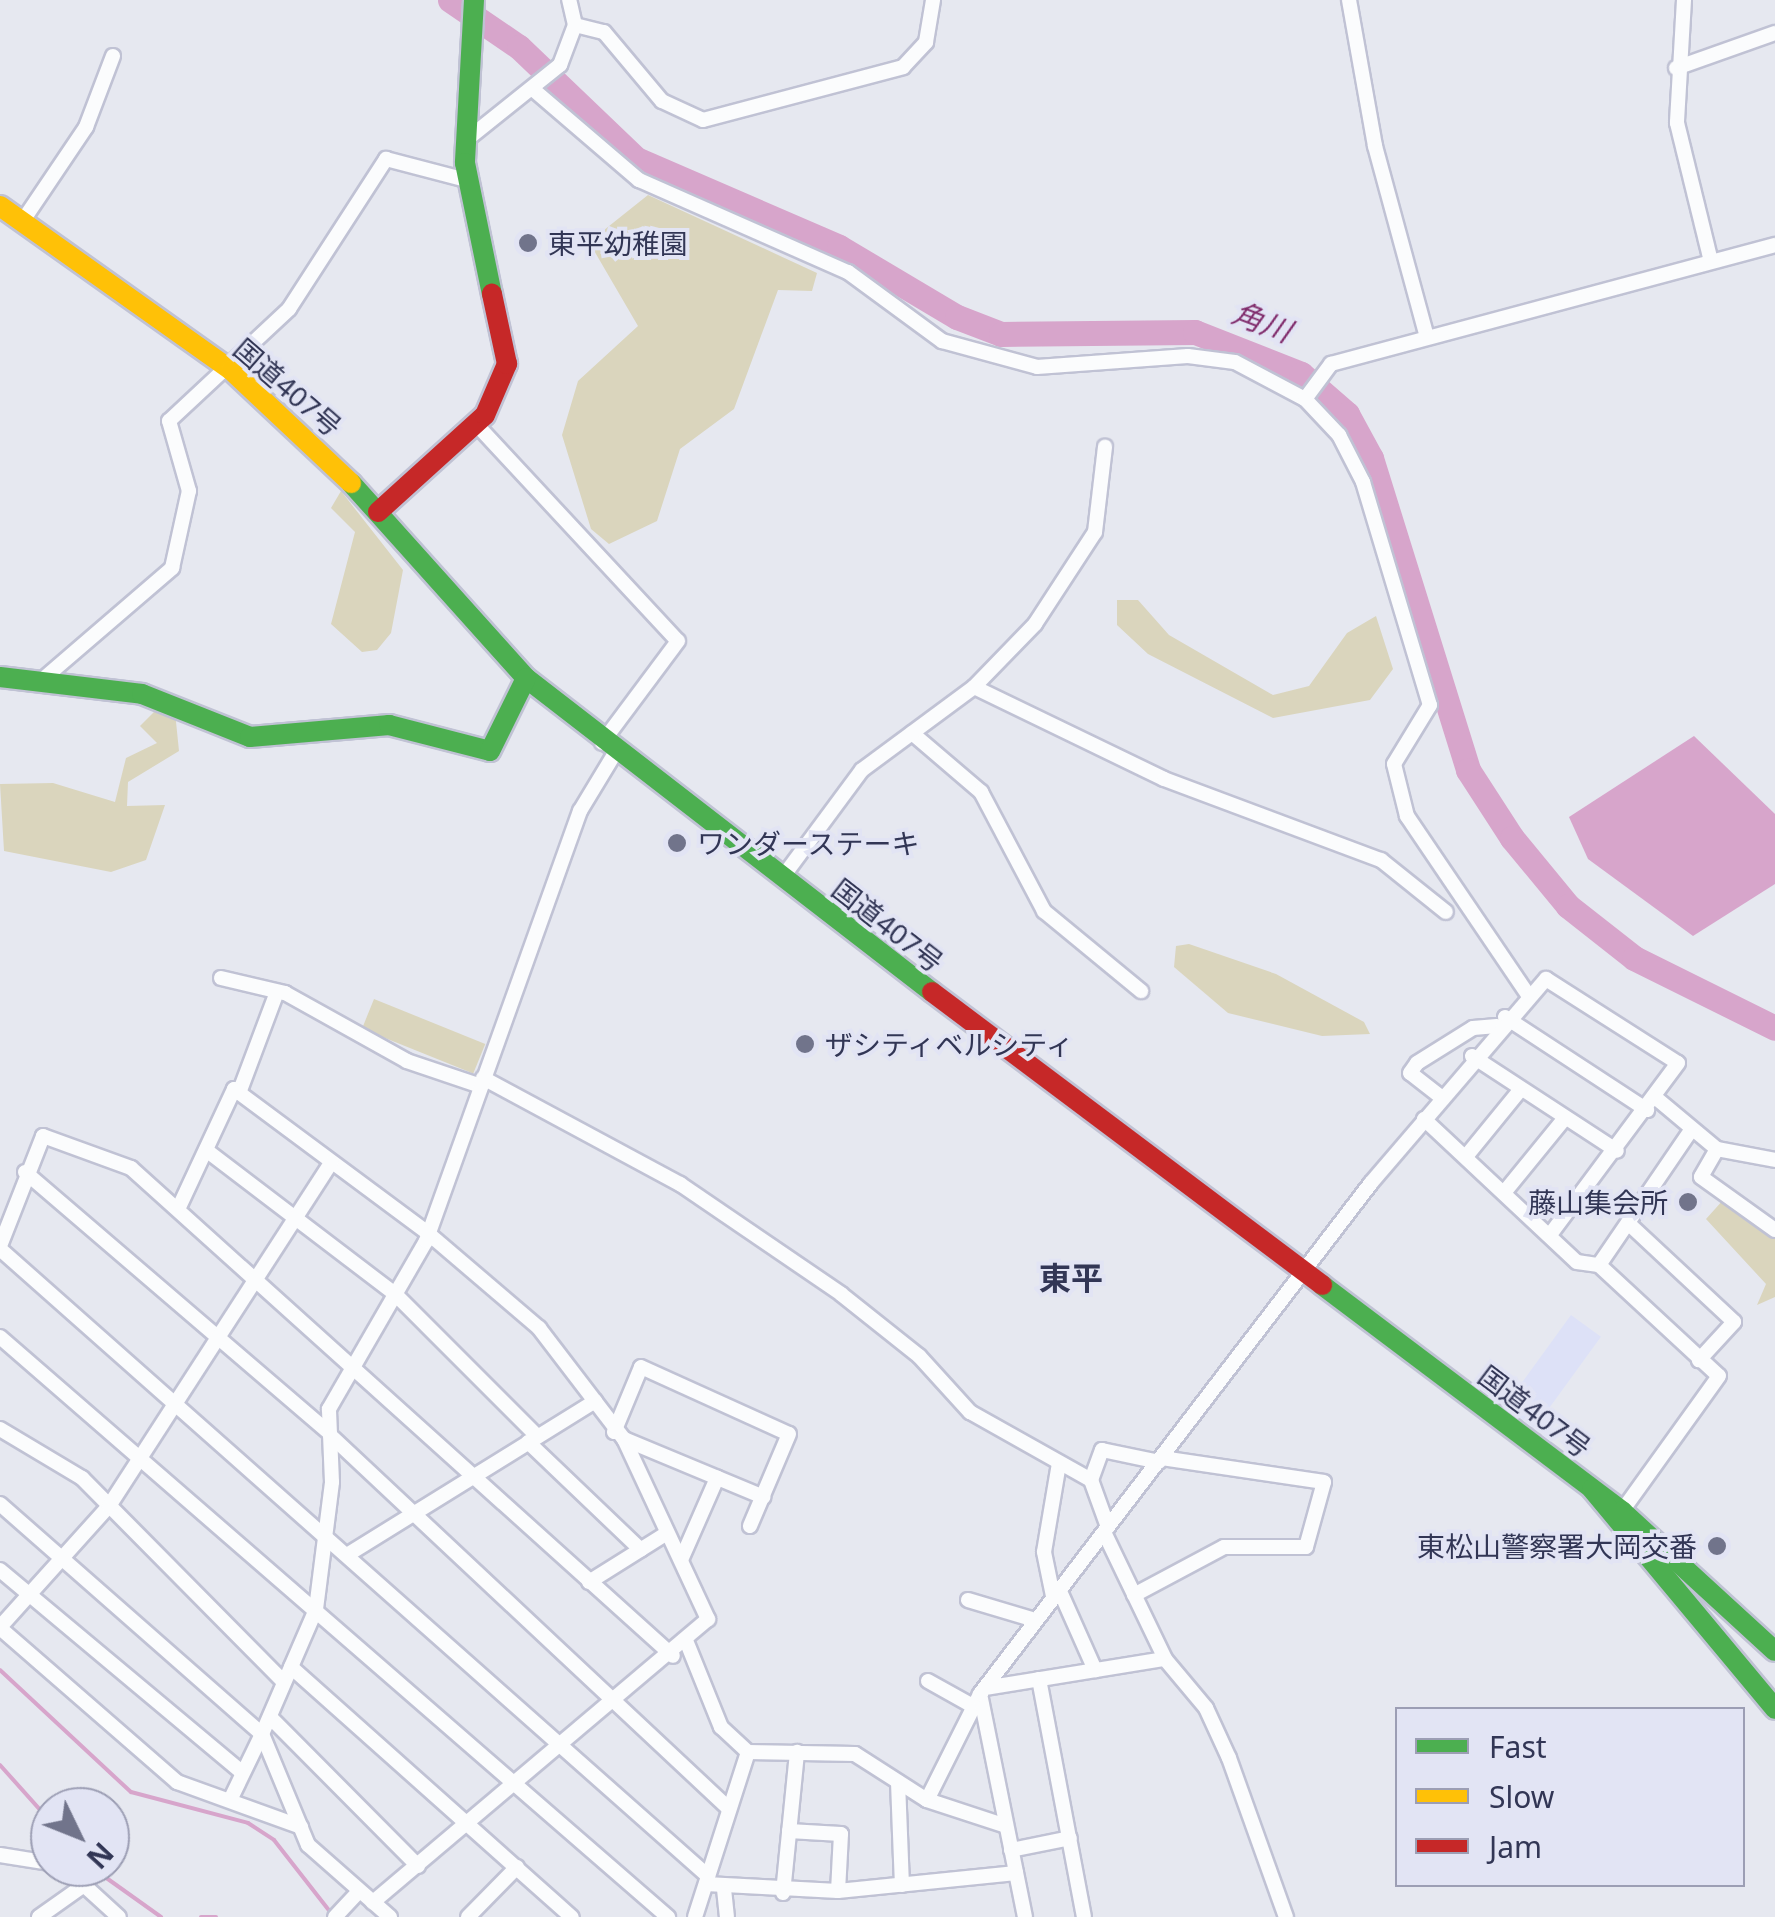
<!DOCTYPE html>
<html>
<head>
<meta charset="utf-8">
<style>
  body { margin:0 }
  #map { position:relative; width:1775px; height:1917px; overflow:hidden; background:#e6e8f0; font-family:"Noto Sans","Noto Sans JP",sans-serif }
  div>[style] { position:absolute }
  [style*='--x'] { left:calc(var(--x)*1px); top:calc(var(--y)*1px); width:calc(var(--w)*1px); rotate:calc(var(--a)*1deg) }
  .built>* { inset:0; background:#dde1f7; transform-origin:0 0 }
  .green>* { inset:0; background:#dad5bd; transform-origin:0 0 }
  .water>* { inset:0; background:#d7a5cb }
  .stream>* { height:4px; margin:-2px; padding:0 2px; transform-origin:2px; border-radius:2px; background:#d7a5cb }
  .river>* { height:25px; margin:-12.5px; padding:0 12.5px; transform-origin:12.5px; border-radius:12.5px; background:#d7a5cb }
  .roads { filter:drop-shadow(2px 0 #c0c2d4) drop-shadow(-2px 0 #c0c2d4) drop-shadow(0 2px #c0c2d4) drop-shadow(0 -2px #c0c2d4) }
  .street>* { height:14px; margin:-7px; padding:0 7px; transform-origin:7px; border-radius:7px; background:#fbfcfd }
  .fast>* { height:20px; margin:-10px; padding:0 10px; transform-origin:10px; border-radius:10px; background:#4caf50 }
  .slow>* { height:20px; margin:-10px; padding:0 10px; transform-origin:10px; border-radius:10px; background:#ffc107 }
  .jam>* { height:20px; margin:-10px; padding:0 10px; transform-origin:10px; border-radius:10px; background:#c62828 }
  .dots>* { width:28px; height:28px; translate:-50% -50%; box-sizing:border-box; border:5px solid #e2e4f4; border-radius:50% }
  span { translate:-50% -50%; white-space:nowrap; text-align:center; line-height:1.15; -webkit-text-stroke:8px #e2e4f4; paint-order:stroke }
  .poi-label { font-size:28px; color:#323655 }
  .left { translate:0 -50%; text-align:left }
  .right { translate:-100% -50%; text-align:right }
  .street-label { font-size:28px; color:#323655 }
  .water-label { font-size:30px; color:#802c6c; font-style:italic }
  .quarter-label { font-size:32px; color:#323655; font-weight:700 }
  .legend { position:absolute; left:1395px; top:1707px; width:350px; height:180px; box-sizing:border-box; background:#e2e4f4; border:2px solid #9c9eb4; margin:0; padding:12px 18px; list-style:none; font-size:30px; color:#323655 }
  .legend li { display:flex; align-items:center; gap:20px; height:50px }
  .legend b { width:50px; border:2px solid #9c9eb4 }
  .north { position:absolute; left:30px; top:1787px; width:100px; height:100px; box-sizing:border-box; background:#e2e4f4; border:2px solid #9c9eb4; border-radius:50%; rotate:133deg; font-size:28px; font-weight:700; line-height:40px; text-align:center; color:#323655 }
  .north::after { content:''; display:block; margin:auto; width:35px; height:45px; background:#71748b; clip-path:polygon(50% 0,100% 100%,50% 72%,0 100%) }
</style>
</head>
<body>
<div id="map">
  <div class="built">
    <i style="left:1571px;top:1315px;width:37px;height:113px;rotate:36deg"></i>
  </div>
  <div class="green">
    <i style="clip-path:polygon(648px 195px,817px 273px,812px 291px,778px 290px,734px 409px,680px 449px,657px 521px,609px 544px,591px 529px,562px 435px,578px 381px,638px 326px,589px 242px)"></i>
    <i style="clip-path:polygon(341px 491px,403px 570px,391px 633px,377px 650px,362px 652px,331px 624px,355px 532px,331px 508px)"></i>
    <i style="clip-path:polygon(1117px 600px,1138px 600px,1169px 635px,1273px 695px,1309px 686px,1347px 633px,1376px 616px,1393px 669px,1370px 700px,1273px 718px,1148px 654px,1117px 625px)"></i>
    <i style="clip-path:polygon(157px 709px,175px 712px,179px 751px,128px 782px,127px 806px,165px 805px,146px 860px,111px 872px,4px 851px,0 784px,53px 783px,115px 802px,126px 758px,157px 743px,140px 726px)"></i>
    <i style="clip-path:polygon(1189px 944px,1276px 974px,1364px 1022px,1370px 1034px,1322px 1036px,1228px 1013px,1174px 967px,1176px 946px)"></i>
    <i style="left:374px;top:999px;width:120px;height:32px;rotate:22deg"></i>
    <i style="clip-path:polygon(1724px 1199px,1775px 1236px,1775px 1297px,1757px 1305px,1766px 1284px,1706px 1219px)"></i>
  </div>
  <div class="water">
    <i style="clip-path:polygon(1694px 736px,1775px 814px,1775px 884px,1693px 936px,1588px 859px,1569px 817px)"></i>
  </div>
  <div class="stream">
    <i style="--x:0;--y:1670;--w:179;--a:43"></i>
    <i style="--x:131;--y:1792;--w:121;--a:14.8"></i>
    <i style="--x:248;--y:1823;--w:31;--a:33"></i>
    <i style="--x:274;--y:1840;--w:93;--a:52"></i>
    <i style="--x:0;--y:1765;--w:75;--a:48.2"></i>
    <i style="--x:91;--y:1867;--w:86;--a:35.5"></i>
    <i style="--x:201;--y:1917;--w:15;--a:0"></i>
  </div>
  <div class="river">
    <i style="--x:450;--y:0;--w:83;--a:34.3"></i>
    <i style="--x:519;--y:47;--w:162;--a:43.7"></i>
    <i style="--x:636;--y:159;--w:221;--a:23.4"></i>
    <i style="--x:839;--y:247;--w:137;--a:30.7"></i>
    <i style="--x:957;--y:317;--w:47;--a:21.1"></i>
    <i style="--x:1001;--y:334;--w:194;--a:-0.6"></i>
    <i style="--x:1195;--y:332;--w:114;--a:21.6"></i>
    <i style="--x:1301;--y:374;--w:61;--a:41"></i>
    <i style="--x:1347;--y:414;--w:50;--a:61.4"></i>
    <i style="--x:1371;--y:458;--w:327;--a:72.7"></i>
    <i style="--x:1468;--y:770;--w:81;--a:57.1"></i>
    <i style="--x:1512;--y:838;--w:88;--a:50.5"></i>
    <i style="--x:1568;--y:906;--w:84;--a:38.2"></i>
    <i style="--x:1634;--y:958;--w:157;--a:26.4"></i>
  </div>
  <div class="roads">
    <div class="street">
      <i style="--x:1349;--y:0;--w:148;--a:79.9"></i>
      <i style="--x:1375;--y:146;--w:195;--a:74.8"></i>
      <i style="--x:1684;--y:0;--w:123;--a:93.3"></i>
      <i style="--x:1677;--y:123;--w:142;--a:76.2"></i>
      <i style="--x:575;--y:25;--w:30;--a:14"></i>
      <i style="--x:604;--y:32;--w:90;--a:50"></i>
      <i style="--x:662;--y:101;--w:45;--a:24.9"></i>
      <i style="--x:703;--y:120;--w:207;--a:-14.8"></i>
      <i style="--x:903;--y:67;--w:34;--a:-47"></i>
      <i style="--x:926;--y:42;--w:43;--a:-80.5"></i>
      <i style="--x:1676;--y:68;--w:105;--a:-19.5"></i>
      <i style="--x:535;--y:91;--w:137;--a:40.6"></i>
      <i style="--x:639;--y:180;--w:228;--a:23.8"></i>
      <i style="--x:848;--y:272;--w:117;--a:36.3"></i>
      <i style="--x:942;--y:341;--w:98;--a:15.3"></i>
      <i style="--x:1037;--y:367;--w:151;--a:-4.2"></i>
      <i style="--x:1188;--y:356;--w:47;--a:7.3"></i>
      <i style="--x:1235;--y:362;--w:79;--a:27.9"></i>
      <i style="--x:1305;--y:399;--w:50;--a:46.6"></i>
      <i style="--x:1339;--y:435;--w:53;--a:62.9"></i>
      <i style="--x:1363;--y:482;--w:233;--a:73.3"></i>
      <i style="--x:1430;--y:705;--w:69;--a:121.4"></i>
      <i style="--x:1394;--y:764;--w:54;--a:76"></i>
      <i style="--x:1407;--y:816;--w:214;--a:55.9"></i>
      <i style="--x:465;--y:141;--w:122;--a:-38.7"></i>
      <i style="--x:560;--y:65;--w:43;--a:-69.4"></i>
      <i style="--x:575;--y:25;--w:26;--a:-103"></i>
      <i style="--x:22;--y:222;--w:115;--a:-56"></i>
      <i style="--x:86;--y:127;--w:76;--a:-69.2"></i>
      <i style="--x:1305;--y:399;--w:44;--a:-53.4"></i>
      <i style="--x:1331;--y:364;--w:460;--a:-15"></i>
      <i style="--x:476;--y:424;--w:296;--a:47.1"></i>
      <i style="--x:678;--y:641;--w:127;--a:126.7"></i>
      <i style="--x:42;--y:680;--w:172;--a:-40.7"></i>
      <i style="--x:172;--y:568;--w:79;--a:-77.6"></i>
      <i style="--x:189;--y:491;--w:73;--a:-105.9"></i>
      <i style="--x:169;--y:421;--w:164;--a:-43"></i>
      <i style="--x:289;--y:309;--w:179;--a:-57.1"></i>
      <i style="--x:386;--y:159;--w:83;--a:14.7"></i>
      <i style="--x:974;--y:687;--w:211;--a:25.8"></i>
      <i style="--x:1164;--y:779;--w:232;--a:20.5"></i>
      <i style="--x:1381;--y:860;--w:83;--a:38.7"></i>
      <i style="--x:912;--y:733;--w:91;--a:40.5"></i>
      <i style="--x:981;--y:792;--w:135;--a:62.1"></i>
      <i style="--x:1044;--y:911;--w:126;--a:39.5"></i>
      <i style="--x:782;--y:878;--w:134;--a:-53.5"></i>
      <i style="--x:862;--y:770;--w:139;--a:-36.5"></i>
      <i style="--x:974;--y:687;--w:88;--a:-45.9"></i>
      <i style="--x:1035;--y:624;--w:110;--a:-56.9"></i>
      <i style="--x:1095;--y:532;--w:86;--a:-83.3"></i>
      <i style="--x:221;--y:978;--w:66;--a:13.2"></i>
      <i style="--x:285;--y:993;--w:140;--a:29.1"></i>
      <i style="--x:407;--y:1061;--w:78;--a:18.7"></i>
      <i style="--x:1505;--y:1017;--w:170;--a:33.2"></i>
      <i style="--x:1472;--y:1056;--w:173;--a:33.2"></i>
      <i style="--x:483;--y:1078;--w:224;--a:28.3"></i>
      <i style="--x:680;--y:1184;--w:195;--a:34.3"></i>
      <i style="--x:841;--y:1294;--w:100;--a:38.5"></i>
      <i style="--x:919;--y:1356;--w:76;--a:47.7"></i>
      <i style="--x:970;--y:1412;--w:139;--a:29.3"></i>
      <i style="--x:1091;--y:1480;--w:50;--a:70.1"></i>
      <i style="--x:239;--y:1093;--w:108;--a:-69.4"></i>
      <i style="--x:1441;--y:1097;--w:39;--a:-142"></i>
      <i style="--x:1410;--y:1073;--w:12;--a:-55"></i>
      <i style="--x:1417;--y:1063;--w:66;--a:-32"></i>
      <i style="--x:1473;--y:1028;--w:24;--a:-5"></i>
      <i style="--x:1656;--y:1098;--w:80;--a:39.9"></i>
      <i style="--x:1717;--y:1149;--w:59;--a:10.7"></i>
      <i style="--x:1424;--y:1119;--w:209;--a:43.1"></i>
      <i style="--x:1577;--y:1262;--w:22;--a:8"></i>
      <i style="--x:1599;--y:1265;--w:163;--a:42.8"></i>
      <i style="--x:1719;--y:1376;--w:166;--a:125.7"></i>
      <i style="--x:1717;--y:1149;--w:32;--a:120"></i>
      <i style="--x:1701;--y:1177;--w:91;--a:35.6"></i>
      <i style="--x:206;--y:1150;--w:236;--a:37.3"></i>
      <i style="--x:394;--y:1293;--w:202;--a:45"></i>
      <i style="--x:1468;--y:1154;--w:84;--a:-50.8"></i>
      <i style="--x:25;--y:1172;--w:401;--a:40.6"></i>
      <i style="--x:1507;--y:1189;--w:92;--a:-50.8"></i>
      <i style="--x:180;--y:1205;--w:128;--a:-65"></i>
      <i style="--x:234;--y:1089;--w:243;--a:36.6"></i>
      <i style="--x:429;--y:1234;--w:145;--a:40.5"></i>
      <i style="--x:539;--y:1328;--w:140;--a:52.6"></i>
      <i style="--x:624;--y:1439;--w:199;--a:65"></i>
      <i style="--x:708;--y:1619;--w:439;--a:139.8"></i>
      <i style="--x:1628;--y:1223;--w:145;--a:43"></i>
      <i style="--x:1734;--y:1322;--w:52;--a:132.6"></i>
      <i style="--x:0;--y:1246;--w:118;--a:-68.6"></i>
      <i style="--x:43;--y:1136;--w:94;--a:20"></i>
      <i style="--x:131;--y:1168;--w:729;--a:42"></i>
      <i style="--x:0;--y:1249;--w:946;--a:41.53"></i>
      <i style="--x:1599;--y:1265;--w:160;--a:-55.7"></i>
      <i style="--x:0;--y:1337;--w:885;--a:40.97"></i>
      <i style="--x:0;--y:1429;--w:96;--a:30.9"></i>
      <i style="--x:82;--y:1478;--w:287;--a:45.3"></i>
      <i style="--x:614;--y:1432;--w:70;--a:-67.4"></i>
      <i style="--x:641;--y:1367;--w:162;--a:24.4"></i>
      <i style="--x:789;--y:1434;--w:100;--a:113"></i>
      <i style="--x:330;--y:1435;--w:544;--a:43.14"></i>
      <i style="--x:624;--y:1439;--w:151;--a:22.6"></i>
      <i style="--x:528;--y:1442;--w:156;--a:43.7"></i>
      <i style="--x:1091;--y:1480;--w:32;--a:-70"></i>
      <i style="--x:1102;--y:1450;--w:58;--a:11.9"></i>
      <i style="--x:0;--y:1504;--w:349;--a:41.3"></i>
      <i style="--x:262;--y:1734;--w:71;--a:115.8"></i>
      <i style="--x:1104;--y:1532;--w:141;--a:64.3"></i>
      <i style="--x:1165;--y:1659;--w:64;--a:50.1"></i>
      <i style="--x:1206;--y:1708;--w:55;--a:65.3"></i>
      <i style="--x:1229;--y:1758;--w:169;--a:70.3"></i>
      <i style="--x:347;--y:1555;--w:292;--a:-31.8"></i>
      <i style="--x:681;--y:1560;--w:90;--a:-66.3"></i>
      <i style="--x:0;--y:1570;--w:315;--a:39.9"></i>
      <i style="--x:589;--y:1582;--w:92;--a:-32.1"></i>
      <i style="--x:1059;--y:1589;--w:89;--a:66"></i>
      <i style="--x:1134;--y:1595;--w:102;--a:-28.1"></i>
      <i style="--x:1224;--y:1547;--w:82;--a:0"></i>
      <i style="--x:1306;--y:1547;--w:67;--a:-74.5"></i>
      <i style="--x:1324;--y:1482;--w:164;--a:-171.6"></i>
      <i style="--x:1053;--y:1596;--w:45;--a:-101.6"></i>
      <i style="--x:1044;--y:1552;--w:90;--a:-80.4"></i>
      <i style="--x:968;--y:1600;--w:70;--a:16.6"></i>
      <i style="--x:0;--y:1627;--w:163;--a:-48"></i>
      <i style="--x:109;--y:1506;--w:409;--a:-57.1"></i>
      <i style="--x:0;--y:1628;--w:235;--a:41"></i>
      <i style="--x:177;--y:1782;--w:132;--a:19.9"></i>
      <i style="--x:687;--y:1643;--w:91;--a:68"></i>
      <i style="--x:721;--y:1727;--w:37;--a:43"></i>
      <i style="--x:748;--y:1752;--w:107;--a:1.1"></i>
      <i style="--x:855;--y:1754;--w:85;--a:32.6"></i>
      <i style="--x:927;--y:1800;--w:83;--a:18.2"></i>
      <i style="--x:291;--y:1667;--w:376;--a:41.7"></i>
      <i style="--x:1039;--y:1679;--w:242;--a:79.3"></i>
      <i style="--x:928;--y:1681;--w:49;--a:29.2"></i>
      <i style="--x:985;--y:1688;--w:182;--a:-9.2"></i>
      <i style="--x:270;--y:1717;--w:210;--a:45.2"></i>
      <i style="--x:898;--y:1782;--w:103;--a:87.8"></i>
      <i style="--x:927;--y:1800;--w:119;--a:-63.4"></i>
      <i style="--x:789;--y:1831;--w:52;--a:3.3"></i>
      <i style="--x:841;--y:1834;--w:57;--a:93"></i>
      <i style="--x:1011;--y:1850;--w:60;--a:-11.5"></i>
      <i style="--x:0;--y:1855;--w:51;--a:9.1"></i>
      <i style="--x:64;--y:1867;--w:74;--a:42.3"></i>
      <i style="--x:706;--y:1884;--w:132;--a:3"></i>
      <i style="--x:838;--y:1891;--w:179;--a:-5.8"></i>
      <i style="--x:724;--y:1889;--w:28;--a:84"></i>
      <i style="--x:783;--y:1893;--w:142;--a:-84.3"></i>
      <i style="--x:39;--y:1917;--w:59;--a:-35.3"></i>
      <i style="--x:335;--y:1917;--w:35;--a:-47"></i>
      <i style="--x:390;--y:1917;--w:109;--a:-138.7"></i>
      <i style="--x:308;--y:1845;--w:120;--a:-112.5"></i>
      <i style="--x:262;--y:1734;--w:136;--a:-66.6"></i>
      <i style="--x:316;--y:1609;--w:128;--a:-82.8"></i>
      <i style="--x:332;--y:1482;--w:73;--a:-92.4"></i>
      <i style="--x:329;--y:1409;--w:194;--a:-60"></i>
      <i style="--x:426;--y:1241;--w:457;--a:-70.3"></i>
      <i style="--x:580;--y:811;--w:68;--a:-58.9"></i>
      <i style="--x:468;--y:1917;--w:70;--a:-45.6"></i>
      <i style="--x:695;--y:1917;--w:173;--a:-72.2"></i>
      <i style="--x:1025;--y:1917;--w:227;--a:-101.4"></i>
      <i style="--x:980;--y:1694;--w:643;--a:-52.58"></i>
      <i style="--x:1371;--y:1183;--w:269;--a:-49.4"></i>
      <i style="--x:1546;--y:979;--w:156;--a:32.5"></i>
      <i style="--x:1678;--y:1063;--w:214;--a:126.7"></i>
    </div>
    <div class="fast">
      <i style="--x:474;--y:0;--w:163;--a:93.2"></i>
      <i style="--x:465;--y:163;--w:134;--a:78.4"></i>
      <i style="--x:351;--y:483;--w:262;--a:48.1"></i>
      <i style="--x:526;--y:678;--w:513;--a:37.72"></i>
      <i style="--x:0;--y:677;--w:143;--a:6.8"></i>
      <i style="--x:142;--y:694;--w:116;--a:21.7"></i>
      <i style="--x:250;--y:737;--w:140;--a:-4.9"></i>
      <i style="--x:389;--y:725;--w:104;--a:14.4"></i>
      <i style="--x:490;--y:751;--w:81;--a:-63.7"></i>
      <i style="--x:1322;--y:1285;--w:376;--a:37"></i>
      <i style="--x:1622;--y:1511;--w:207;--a:42.5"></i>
      <i style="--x:1592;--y:1489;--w:286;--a:50.2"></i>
    </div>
    <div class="slow">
      <i style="--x:0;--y:206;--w:283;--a:35.4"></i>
      <i style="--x:231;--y:370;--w:165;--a:43.3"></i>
    </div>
    <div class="jam">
      <i style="--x:378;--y:512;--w:144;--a:-42.2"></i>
      <i style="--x:485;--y:415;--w:56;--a:-66.7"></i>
      <i style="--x:507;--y:364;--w:72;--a:-102.1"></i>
      <i style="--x:932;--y:992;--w:488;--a:36.9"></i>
    </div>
  </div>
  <div class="dots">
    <i style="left:528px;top:243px;background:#71748b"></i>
    <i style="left:677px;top:843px;background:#71748b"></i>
    <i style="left:805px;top:1044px;background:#71748b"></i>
    <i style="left:1688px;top:1202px;background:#71748b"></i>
    <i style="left:1717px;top:1546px;background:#71748b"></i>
  </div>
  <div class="poi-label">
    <span class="left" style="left:548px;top:243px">東平幼稚園</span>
    <span class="left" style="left:697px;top:843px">ワンダーステーキ</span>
    <span class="left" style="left:825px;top:1044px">ザシティベルシティ</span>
    <span class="right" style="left:1668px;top:1202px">藤山集会所</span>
    <span class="right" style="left:1697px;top:1546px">東松山警察署大岡交番</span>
  </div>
  <div class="street-label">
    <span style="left:288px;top:387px;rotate:41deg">国道407号</span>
    <span style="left:888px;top:925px;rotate:38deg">国道407号</span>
    <span style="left:1535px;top:1411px;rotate:37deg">国道407号</span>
  </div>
  <div class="water-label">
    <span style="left:1262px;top:322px;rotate:21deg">角川</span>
  </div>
  <div class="quarter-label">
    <span style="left:1071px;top:1278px">東平</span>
  </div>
  <ul class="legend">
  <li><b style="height:12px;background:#4caf50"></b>Fast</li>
  <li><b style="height:12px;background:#ffc107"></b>Slow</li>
  <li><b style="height:12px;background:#c62828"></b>Jam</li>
  </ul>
  <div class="north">N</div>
</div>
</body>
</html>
